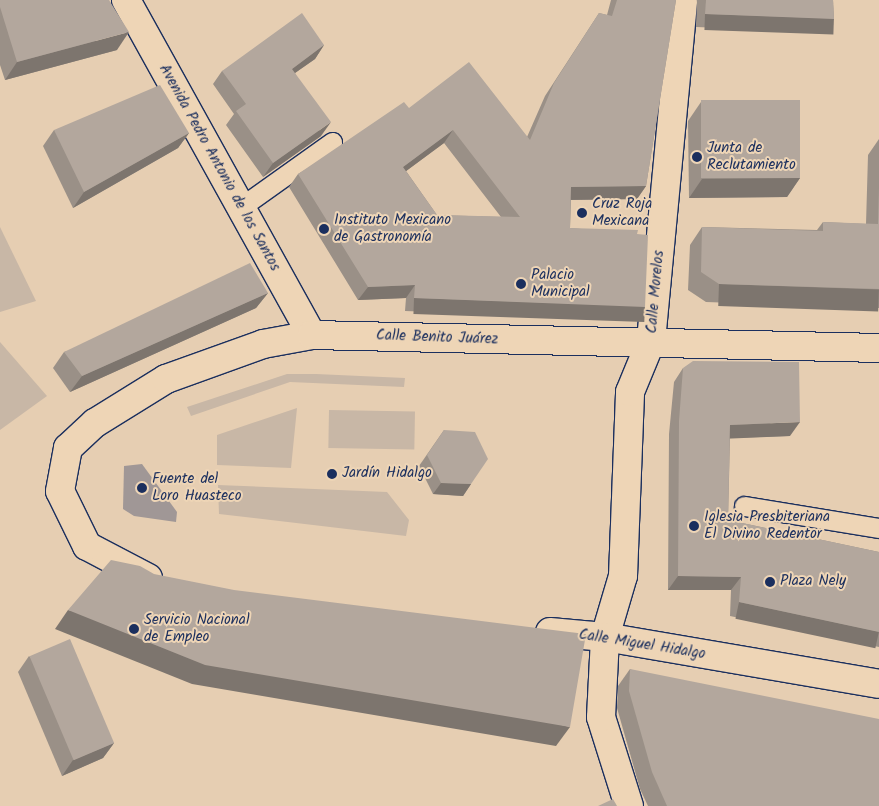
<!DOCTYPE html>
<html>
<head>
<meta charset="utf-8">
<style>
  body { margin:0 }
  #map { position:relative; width:879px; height:806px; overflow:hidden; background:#e6ceb2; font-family:Kalam,sans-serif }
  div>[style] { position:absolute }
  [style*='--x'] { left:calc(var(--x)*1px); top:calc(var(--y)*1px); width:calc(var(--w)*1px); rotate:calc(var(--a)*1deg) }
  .green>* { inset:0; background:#c8b7a6; transform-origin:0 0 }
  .water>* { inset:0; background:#a09796 }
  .roads { filter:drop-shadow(1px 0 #1b2f5e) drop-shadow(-1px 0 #1b2f5e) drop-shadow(0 1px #1b2f5e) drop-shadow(0 -1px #1b2f5e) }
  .lane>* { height:19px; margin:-9.5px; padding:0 9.5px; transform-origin:9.5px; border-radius:9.5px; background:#eed5b6 }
  .street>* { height:28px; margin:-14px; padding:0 14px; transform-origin:14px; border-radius:14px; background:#eed5b6 }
  .secondary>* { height:28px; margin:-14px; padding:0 14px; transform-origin:14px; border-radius:14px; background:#eed5b6 }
  .wall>* { inset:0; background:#9a9087 }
  .shaded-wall>* { inset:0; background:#7d756e; transform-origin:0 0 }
  .building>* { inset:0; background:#b3a79d; transform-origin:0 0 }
  .dots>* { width:14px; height:14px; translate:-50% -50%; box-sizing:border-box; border:2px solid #eed5b6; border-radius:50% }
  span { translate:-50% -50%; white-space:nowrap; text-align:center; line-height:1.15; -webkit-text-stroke:4px #eed5b6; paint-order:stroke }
  .poi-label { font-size:15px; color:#1b2f5e }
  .left { translate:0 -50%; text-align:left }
  .street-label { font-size:15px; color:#1b2f5e }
</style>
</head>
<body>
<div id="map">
  <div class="green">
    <i style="clip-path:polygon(0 227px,36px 301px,0 312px)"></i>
    <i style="clip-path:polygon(0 342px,47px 396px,0 430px)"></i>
    <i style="clip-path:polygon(287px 374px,316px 374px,405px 378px,404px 387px,290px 382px,191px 416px,187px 407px)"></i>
    <i style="clip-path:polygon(297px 408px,291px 468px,217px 465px,217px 435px)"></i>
    <i style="left:329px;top:410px;width:86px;height:38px;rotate:1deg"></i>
    <i style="clip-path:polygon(218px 485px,387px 492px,409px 520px,406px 536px,219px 514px)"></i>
  </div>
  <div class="water">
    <i style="clip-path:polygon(142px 464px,177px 512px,176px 522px,134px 516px,123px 509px,124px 466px)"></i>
  </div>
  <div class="roads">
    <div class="lane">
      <i style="--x:241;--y:207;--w:112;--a:-35.5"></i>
      <i style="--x:744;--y:506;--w:137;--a:9.3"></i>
    </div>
    <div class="street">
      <i style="--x:629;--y:806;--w:93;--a:-107.5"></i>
      <i style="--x:601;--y:717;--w:80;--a:-87.1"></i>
      <i style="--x:605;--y:637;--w:64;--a:-73.6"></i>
      <i style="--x:623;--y:576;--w:184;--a:-87.8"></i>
      <i style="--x:630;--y:392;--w:55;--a:-67.6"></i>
      <i style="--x:651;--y:341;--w:342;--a:-84.6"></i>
    </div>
    <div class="secondary">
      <i style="--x:126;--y:0;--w:383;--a:61"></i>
      <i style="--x:148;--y:578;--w:69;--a:-152.3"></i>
      <i style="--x:87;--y:546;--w:61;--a:-116.1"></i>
      <i style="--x:60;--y:491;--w:44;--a:-79.5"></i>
      <i style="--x:68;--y:448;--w:37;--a:-43"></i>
      <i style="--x:95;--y:423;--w:84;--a:-31.8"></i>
      <i style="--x:166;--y:379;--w:103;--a:-19.8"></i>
      <i style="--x:263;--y:344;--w:50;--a:-10.4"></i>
      <i style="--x:312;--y:335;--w:567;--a:1.31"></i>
      <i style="--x:550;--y:632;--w:55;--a:5.2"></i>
      <i style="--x:605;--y:637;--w:278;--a:9.7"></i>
    </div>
  </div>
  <div class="wall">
    <i style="clip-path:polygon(0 0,117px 50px,5px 80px,0 65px)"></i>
    <i style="clip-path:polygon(evenodd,611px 0,676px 0,646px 186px,637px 199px,571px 200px,570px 228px,637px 234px,645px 307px,636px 320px,405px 311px,406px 298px,358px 300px,289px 187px,298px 174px,409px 108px,527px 137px,545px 96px,599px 13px,607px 15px,611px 0,444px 143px,501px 217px,437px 215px,406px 171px,444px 143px)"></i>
    <i style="clip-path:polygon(697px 0,833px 0,834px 19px,825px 32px,696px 27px)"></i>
    <i style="clip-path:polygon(324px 45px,315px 59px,295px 73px,321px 136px,263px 177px,226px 125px,234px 114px,213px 84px,222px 71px)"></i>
    <i style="clip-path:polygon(701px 102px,800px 178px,787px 197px,689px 198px,688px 121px)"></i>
    <i style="clip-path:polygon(54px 130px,189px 133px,178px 148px,73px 208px,43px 146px)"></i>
    <i style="clip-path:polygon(879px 139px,879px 308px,706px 302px,688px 290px,690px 245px,702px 227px,817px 230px,823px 222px,866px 224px,868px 155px)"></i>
    <i style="clip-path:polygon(268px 293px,256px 308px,70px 392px,53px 368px,64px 352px)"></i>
    <i style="clip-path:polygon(683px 368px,790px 436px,730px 438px,728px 520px,879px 552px,879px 647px,730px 616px,731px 590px,668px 590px,669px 434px,674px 382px)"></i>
    <i style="clip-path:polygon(444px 430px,471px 484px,463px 496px,433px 494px,419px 466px)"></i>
    <i style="clip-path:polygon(29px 656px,114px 743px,103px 758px,62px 776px,18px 672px)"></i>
    <i style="clip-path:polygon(630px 669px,879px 806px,648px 806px,640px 789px,617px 708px,618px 686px)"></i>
  </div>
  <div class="shaded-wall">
    <i style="left:705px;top:14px;width:129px;height:16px;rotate:2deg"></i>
    <i style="clip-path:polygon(129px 32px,117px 50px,5px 80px,17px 62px)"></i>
    <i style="clip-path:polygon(324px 45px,315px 59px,282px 82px,292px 69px)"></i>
    <i style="clip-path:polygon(331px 122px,321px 136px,263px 177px,273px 163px)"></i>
    <i style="clip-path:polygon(453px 130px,444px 143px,394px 180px,403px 167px)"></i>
    <i style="clip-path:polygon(189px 133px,178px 148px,73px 208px,84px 192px)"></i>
    <i style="clip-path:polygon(800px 178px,787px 197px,689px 198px,702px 179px)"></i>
    <i style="clip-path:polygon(646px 186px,637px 199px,562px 200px,571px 187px)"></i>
    <i style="left:719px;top:284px;width:160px;height:22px;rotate:2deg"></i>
    <i style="clip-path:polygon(415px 285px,406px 298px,358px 300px,368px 287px)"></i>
    <i style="clip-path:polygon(268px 293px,256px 308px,70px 392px,82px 376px)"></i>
    <i style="left:414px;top:298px;width:231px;height:16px;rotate:2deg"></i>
    <i style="clip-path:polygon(800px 422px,790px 436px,720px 439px,730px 425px)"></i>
    <i style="clip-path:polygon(441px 483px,471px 484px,463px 496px,433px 494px)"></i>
    <i style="clip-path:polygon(678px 576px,741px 577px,731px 590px,668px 590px)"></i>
    <i style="left:739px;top:602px;width:143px;height:17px;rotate:12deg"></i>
    <i style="clip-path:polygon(68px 610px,570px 727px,556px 746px,192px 684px,55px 629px)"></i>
    <i style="clip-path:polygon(114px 743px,103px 758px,62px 776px,73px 760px)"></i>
  </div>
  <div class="building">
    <i style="clip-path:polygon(0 0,109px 0,129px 32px,17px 62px,0 7px)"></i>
    <i style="clip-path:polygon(evenodd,617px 0,676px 0,646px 186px,571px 187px,570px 228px,638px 230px,637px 234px,648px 235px,645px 307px,414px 298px,415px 285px,368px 287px,298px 174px,404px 102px,409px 108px,469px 62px,530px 140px,554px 83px,599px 13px,612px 16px,617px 0,453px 130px,520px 217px,437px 215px,403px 167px,453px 130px)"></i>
    <i style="clip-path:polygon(706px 0,833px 0,834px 19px,705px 14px)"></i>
    <i style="clip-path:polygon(302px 13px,324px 45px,292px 69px,331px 122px,273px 163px,236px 111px,246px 104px,222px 71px)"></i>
    <i style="clip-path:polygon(160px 85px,189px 133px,84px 192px,54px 130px)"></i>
    <i style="left:800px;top:100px;width:78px;height:99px;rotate:90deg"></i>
    <i style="clip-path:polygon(879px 187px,879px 289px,719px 284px,701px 272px,702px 227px,823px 231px,823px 222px,878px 224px)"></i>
    <i style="clip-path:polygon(250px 263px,268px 293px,82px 376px,64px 352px)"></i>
    <i style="clip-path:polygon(693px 361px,799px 362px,800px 422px,730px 425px,728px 520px,879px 552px,879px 632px,739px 602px,741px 577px,678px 576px,679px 421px,683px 368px)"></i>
    <i style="clip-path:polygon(444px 430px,475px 432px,488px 459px,471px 484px,441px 483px,427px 455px)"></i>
    <i style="clip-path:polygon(111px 560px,140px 566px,154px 574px,234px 590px,586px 634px,570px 727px,205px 665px,68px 610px)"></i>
    <i style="left:70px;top:639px;width:113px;height:44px;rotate:67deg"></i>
    <i style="clip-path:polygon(630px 669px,879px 719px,879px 806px,667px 806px,652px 772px,629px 691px)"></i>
    <i style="clip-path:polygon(613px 799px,617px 806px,598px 806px)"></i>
  </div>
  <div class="dots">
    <i style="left:697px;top:157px;background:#1b2f5e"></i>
    <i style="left:582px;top:213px;background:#1b2f5e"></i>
    <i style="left:324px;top:229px;background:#1b2f5e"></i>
    <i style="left:521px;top:284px;background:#1b2f5e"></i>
    <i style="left:332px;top:474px;background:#1b2f5e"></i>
    <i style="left:142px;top:488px;background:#1b2f5e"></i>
    <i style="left:694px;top:526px;background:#1b2f5e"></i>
    <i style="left:770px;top:582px;background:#1b2f5e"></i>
    <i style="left:134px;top:629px;background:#1b2f5e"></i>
  </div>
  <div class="poi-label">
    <span class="left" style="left:707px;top:157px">Junta de<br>Reclutamiento</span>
    <span class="left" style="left:592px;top:213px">Cruz Roja<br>Mexicana</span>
    <span class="left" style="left:334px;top:229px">Instituto Mexicano<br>de Gastronomía</span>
    <span class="left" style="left:531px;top:284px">Palacio<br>Municipal</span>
    <span class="left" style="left:342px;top:474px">Jardín Hidalgo</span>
    <span class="left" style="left:152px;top:488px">Fuente del<br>Loro Huasteco</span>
    <span class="left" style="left:704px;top:526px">Iglesia Presbiteriana<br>El Divino Redentor</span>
    <span class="left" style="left:780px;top:582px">Plaza Nely</span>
    <span class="left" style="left:144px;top:629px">Servicio Nacional<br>de Empleo</span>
  </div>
  <div class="street-label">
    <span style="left:219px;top:168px;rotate:61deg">Avenida Pedro Antonio de los Santos</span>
    <span style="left:656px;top:292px;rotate:-85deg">Calle Morelos</span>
    <span style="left:437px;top:338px;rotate:2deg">Calle Benito Juárez</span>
    <span style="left:642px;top:645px;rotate:9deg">Calle Miguel Hidalgo</span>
  </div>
</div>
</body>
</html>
